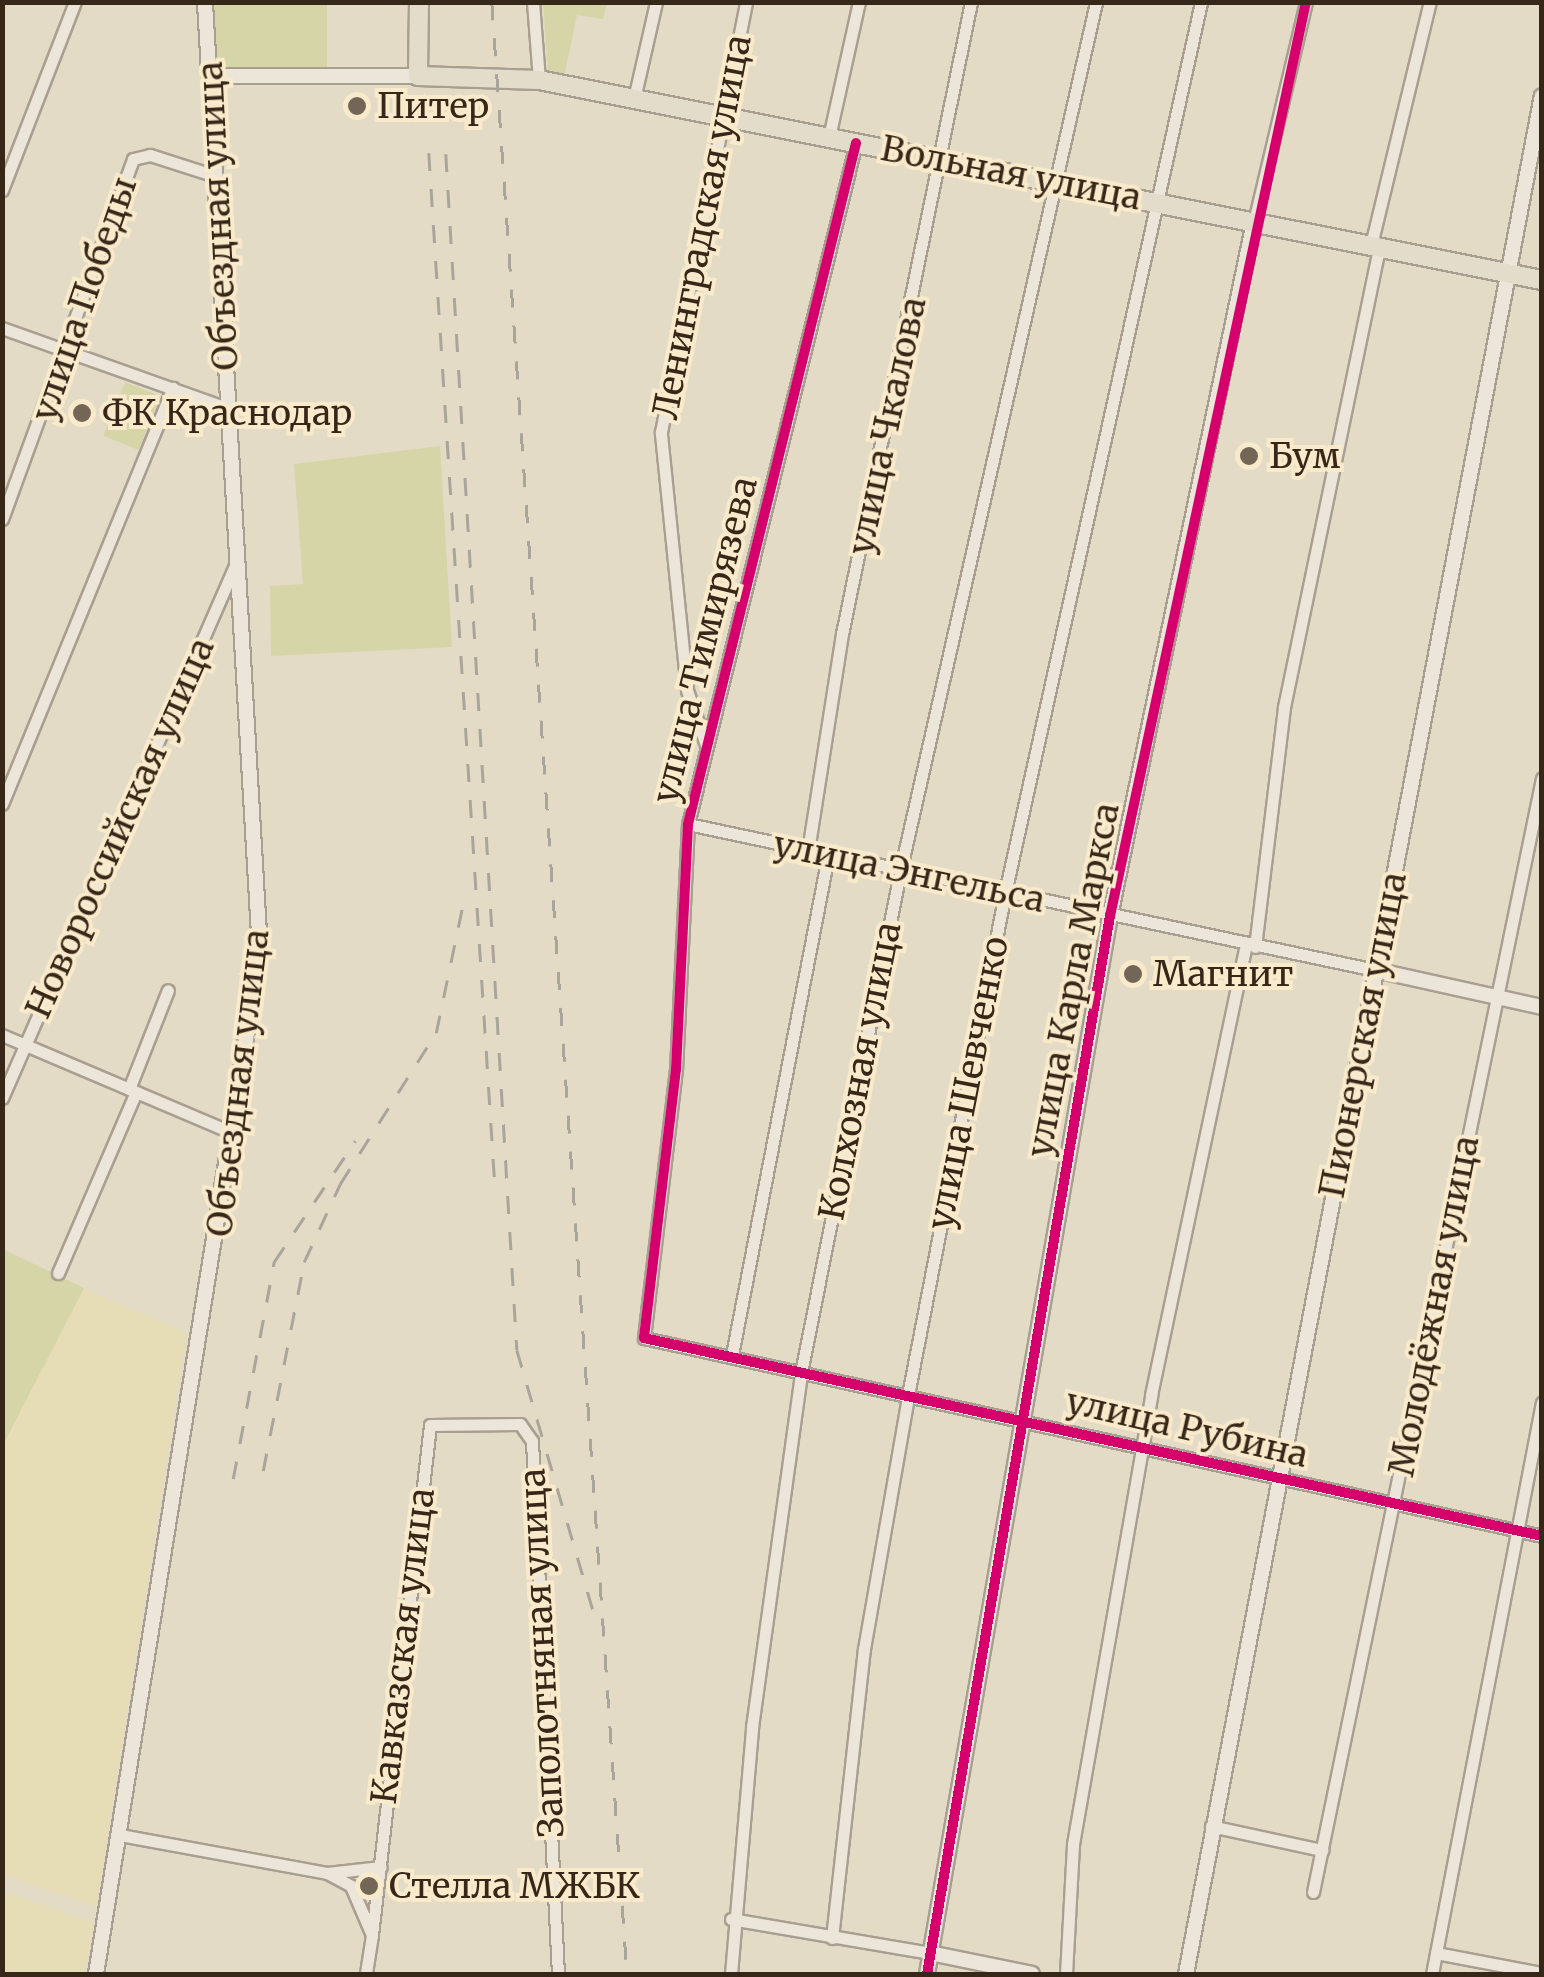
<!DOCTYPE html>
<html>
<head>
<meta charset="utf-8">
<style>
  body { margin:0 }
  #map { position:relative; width:1544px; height:1977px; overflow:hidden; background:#e4dbc7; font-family:Merriweather,serif }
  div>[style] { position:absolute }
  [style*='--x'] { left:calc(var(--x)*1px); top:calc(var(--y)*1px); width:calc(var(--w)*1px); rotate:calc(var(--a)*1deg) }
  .farmland>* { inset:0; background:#e6dcb5 }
  .green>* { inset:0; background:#d5d5a8; transform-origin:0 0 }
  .roads { filter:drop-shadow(2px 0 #a89f91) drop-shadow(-2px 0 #a89f91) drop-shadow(0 2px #a89f91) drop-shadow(0 -2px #a89f91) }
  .minor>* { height:11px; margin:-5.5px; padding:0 5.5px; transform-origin:5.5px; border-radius:5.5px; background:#ece5d9 }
  .tertiary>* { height:14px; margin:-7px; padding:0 7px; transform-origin:7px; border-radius:7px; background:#ece5d9 }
  .primary>* { height:18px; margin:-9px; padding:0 9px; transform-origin:9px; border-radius:9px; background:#e4dcca }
  .rail>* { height:2.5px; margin-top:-1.25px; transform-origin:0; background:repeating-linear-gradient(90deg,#aaa59a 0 18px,transparent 0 36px) }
  .cycleway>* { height:10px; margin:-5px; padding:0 5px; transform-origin:5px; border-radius:5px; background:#d6006c }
  .dots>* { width:28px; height:28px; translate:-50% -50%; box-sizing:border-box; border:5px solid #f8eaca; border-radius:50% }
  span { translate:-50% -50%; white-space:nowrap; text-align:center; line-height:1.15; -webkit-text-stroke:8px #f8eaca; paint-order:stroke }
  .poi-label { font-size:35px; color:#372719 }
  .left { translate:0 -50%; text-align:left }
  .street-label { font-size:35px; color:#372719 }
  .frame { position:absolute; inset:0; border:5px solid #372719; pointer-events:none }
</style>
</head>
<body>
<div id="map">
  <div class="farmland">
    <i style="clip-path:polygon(84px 1288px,186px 1333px,96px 1906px,3px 1875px,3px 1445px)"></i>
    <i style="clip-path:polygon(3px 1891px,94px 1923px,84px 1974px,3px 1974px)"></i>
  </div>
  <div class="green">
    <i style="left:211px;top:3px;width:116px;height:64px"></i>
    <i style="clip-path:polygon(543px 3px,607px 3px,603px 19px,577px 15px,564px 77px,548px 72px)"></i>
    <i style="left:125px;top:382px;width:38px;height:58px;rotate:22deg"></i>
    <i style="clip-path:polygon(440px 446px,452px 647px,271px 656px,270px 586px,303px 584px,294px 464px)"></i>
    <i style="clip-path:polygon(3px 1249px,84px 1288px,3px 1445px)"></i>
  </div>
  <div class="roads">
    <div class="minor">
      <i style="--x:533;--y:2;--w:78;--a:85.6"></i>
      <i style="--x:634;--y:99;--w:99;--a:-77.2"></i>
      <i style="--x:829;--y:137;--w:138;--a:-77.5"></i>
      <i style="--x:856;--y:143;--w:701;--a:103.86"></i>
      <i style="--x:688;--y:824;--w:245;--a:92.8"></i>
      <i style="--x:676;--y:1069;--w:271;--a:96.8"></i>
      <i style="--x:644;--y:1338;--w:920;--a:12.43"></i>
      <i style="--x:2;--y:190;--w:202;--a:-68.8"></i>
      <i style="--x:1254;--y:222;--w:226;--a:-76.7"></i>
      <i style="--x:1371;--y:245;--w:250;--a:-76.4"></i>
      <i style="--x:2;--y:328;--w:241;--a:19.6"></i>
      <i style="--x:2;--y:519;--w:383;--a:-70"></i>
      <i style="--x:133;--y:159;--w:17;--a:-13"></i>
      <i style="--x:150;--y:155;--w:69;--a:17.7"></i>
      <i style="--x:706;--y:745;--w:58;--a:-109.1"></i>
      <i style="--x:687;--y:690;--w:259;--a:-95.8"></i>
      <i style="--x:661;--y:432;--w:438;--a:-78.8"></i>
      <i style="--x:2;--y:804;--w:450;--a:-67.7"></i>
      <i style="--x:688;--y:824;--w:702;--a:12"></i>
      <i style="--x:808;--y:851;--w:220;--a:-81.1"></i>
      <i style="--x:842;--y:634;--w:645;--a:-78.46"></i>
      <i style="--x:1255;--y:947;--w:242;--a:-83.1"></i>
      <i style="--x:1284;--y:707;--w:470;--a:-78.3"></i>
      <i style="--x:2;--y:1035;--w:253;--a:23"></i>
      <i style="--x:129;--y:1089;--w:106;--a:-68.5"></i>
      <i style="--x:2;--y:1098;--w:586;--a:-66.37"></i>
      <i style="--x:58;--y:1273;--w:197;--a:-66.7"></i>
      <i style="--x:732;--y:1355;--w:508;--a:-79.11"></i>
      <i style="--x:1211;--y:1826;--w:114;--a:12.2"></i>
      <i style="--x:120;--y:1835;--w:210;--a:10.4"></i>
      <i style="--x:327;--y:1873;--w:27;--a:28"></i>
      <i style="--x:351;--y:1886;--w:53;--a:66.8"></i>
      <i style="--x:372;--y:1935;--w:39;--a:99"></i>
      <i style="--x:327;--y:1873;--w:54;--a:-6.3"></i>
      <i style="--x:1313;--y:1892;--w:1137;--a:-78.38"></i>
      <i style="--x:731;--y:1919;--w:202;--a:9.7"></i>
      <i style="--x:372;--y:1935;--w:513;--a:-83.51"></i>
      <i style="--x:430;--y:1425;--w:90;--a:-0.6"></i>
      <i style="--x:520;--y:1424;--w:21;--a:55"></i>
      <i style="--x:532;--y:1441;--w:534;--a:87.21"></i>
      <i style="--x:832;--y:1938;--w:291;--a:-83.7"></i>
      <i style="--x:864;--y:1649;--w:263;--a:-80.1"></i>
      <i style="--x:909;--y:1390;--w:506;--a:-79.07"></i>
      <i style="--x:1005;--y:893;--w:912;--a:-77.59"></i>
      <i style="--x:1436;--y:1953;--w:108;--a:10.7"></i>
      <i style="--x:731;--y:1974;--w:248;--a:-85.1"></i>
      <i style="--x:752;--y:1727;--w:362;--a:-82.1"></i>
      <i style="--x:802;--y:1368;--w:506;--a:-78.82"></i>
      <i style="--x:900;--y:872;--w:892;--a:-77.3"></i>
      <i style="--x:1066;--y:1974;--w:130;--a:-86.9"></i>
      <i style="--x:1073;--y:1844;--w:456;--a:-80.1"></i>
      <i style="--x:1151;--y:1395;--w:460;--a:-78.1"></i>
      <i style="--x:1432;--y:1974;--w:582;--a:-79.11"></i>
    </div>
    <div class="tertiary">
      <i style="--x:209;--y:76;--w:209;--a:0"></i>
      <i style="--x:1375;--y:970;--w:171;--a:12.5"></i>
      <i style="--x:930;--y:1953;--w:104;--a:11.6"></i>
      <i style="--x:96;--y:1974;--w:1036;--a:-80.89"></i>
      <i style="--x:260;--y:951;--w:951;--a:-93.32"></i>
      <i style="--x:927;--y:1974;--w:1074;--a:-80.19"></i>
      <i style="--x:1110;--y:916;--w:709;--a:-78.28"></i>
      <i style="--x:1186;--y:1974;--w:1911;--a:-79.27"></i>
    </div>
    <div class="primary">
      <i style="--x:419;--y:2;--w:74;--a:90.8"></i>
      <i style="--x:418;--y:76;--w:121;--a:1.9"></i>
      <i style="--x:539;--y:80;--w:1023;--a:11.28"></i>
    </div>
  </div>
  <div class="rail">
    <i style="--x:492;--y:2;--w:1977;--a:86.08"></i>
    <i style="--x:429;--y:153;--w:1035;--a:86.34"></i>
    <i style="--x:446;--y:154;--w:1198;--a:86.6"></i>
    <i style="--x:517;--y:1350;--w:271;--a:73.7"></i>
    <i style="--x:263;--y:1471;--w:213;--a:-78.9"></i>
    <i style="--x:304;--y:1262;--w:86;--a:-65.2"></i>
    <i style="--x:340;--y:1184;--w:179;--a:-57.6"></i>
    <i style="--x:436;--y:1033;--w:137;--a:-78.2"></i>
    <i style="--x:233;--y:1479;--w:221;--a:-79.3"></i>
    <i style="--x:274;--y:1262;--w:146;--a:-56.2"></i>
  </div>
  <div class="cycleway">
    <i style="--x:856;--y:143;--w:701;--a:103.86"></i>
    <i style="--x:688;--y:824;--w:245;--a:92.8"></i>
    <i style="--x:676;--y:1069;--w:271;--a:96.8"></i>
    <i style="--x:644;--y:1338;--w:920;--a:12.43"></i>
    <i style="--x:927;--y:1974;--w:1074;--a:-80.19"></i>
    <i style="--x:1110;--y:916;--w:935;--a:-77.9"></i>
  </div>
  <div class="dots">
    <i style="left:357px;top:106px;background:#746656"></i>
    <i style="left:82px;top:413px;background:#746656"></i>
    <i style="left:1249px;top:456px;background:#746656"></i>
    <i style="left:1133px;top:974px;background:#746656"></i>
    <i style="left:369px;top:1886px;background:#746656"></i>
  </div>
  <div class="poi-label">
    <span class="left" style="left:377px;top:106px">Питер</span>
    <span class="left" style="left:102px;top:413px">ФК Краснодар</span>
    <span class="left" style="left:1269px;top:456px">Бум</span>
    <span class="left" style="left:1153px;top:974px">Магнит</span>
    <span class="left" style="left:389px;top:1886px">Стелла МЖБК</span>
  </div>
  <div class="street-label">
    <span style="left:1011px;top:173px;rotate:11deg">Вольная улица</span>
    <span style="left:218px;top:216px;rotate:-93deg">Объездная улица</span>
    <span style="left:702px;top:227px;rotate:-79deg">Ленинградская улица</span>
    <span style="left:84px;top:299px;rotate:-71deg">улица Победы</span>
    <span style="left:887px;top:426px;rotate:-78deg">улица Чкалова</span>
    <span style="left:705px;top:640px;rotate:-76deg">улица Тимирязева</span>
    <span style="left:120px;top:828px;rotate:-66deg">Новороссийская улица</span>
    <span style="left:909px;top:872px;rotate:12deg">улица Энгельса</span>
    <span style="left:1073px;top:980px;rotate:-79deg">улица Карла Маркса</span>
    <span style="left:1363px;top:1035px;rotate:-79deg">Пионерская улица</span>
    <span style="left:860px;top:1071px;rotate:-79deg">Колхозная улица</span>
    <span style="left:238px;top:1083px;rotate:-83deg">Объездная улица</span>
    <span style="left:968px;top:1083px;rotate:-79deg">улица Шевченко</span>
    <span style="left:1434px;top:1306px;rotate:-79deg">Молодёжная улица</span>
    <span style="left:1187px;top:1428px;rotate:13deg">улица Рубина</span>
    <span style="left:403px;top:1646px;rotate:-83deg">Кавказская улица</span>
    <span style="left:542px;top:1653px;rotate:-93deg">Заполотняная улица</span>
  </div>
  <div class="frame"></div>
</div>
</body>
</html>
